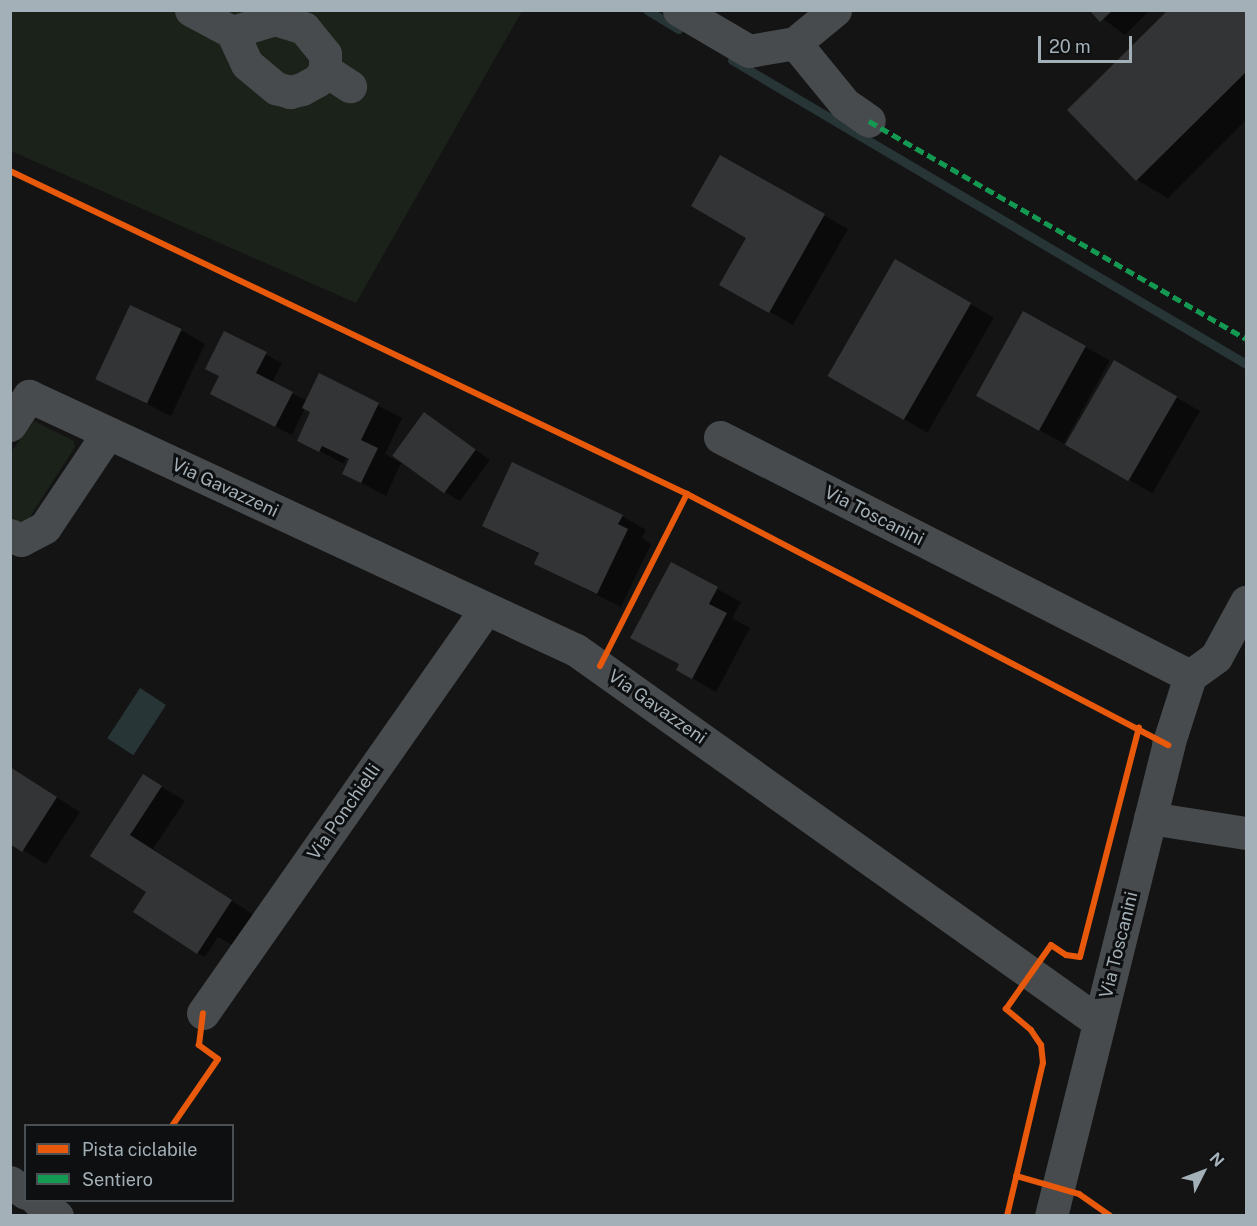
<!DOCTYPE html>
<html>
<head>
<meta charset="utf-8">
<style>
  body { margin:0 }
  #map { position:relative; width:1257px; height:1226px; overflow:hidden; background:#141414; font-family:"Public Sans",sans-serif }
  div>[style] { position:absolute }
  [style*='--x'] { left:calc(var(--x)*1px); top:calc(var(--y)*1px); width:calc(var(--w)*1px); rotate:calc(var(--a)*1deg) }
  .green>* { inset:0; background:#1b221a }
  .water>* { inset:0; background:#273537; transform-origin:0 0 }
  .shadow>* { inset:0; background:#0007; transform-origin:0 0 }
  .stream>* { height:9px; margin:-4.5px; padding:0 4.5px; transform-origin:4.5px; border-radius:4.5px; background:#273537 }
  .building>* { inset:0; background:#333435; transform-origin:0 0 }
  .minor>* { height:33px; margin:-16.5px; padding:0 16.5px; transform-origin:16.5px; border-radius:16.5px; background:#484b4d }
  .quiet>* { height:4.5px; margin-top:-2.25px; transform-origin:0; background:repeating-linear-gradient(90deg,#139951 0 9px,transparent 0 13.5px) }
  .cycleway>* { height:6px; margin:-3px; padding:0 3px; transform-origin:3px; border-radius:3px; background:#e8590c }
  span { translate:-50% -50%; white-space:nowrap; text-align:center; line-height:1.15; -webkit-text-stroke:6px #0e0f10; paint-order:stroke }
  .street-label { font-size:18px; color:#a4b0b7 }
  .frame { position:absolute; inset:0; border:12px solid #a4b0b7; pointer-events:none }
  .legend { position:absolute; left:24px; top:1124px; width:210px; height:78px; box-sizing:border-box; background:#0e0f10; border:2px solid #4a4f53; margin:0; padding:8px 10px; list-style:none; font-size:18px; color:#a4b0b7 }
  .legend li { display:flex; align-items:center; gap:12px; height:30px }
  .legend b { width:30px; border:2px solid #4a4f53 }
  .north { position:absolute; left:1173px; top:1142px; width:60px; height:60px; -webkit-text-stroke:4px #0e0f10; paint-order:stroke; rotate:48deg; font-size:16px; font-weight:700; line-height:24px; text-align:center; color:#a4b0b7 }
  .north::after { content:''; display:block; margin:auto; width:21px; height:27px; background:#a4b0b7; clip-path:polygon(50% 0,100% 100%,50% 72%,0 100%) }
  .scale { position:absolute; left:1038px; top:36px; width:94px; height:27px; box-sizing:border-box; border:3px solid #a4b0b7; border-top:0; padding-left:8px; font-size:18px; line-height:21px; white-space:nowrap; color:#a4b0b7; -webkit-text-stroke:4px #0e0f10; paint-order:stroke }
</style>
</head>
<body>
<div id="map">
  <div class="green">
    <i style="clip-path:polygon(11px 11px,522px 11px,356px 303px,11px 151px)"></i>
    <i style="clip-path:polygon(34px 421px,74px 441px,75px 447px,26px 523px,19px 523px,11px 518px,10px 453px)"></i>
  </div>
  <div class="water">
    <i style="left:140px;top:688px;width:31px;height:60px;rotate:33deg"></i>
  </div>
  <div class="shadow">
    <i style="clip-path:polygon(1091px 10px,1150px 10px,1125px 35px)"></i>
    <i style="clip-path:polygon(1170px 10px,1246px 10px,1246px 120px,1168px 198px,1137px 180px)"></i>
    <i style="clip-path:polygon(721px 157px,848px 229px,793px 325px,721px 284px,748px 237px)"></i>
    <i style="left:896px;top:261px;width:113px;height:133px;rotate:30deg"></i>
    <i style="left:1024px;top:313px;width:98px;height:95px;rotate:29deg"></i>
    <i style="clip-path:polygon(181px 330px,205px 344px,171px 416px,97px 379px)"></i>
    <i style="clip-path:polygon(224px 333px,282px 363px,272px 383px,307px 401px,319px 375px,402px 418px,385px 454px,401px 463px,386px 496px,343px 473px,350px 460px,346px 458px,344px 464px,299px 440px,312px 412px,305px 408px,292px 435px,228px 403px,221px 376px)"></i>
    <i style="left:1115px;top:362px;width:98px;height:95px;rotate:30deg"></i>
    <i style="clip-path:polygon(424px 414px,490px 460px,460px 501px,445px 492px)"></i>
    <i style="clip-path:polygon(622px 516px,646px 530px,642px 538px,651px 544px,621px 607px,536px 564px,540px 555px,484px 525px)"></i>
    <i style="clip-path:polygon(671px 564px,741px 602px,732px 618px,750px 628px,716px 692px,678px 670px,680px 664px)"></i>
    <i style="clip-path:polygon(10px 768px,80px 812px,46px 864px,23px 850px)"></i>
    <i style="clip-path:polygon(144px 776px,185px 801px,153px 849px,254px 915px,234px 946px,218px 937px,205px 957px,197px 953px,153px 895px,92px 856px)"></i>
  </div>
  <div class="stream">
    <i style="--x:647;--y:10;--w:37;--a:31"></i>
    <i style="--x:732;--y:60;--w:597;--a:30.6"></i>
  </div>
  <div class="building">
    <i style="clip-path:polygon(1089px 10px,1113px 10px,1100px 22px)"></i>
    <i style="clip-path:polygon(1168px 10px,1246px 10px,1246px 72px,1136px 181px,1067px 110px)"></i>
    <i style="clip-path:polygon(720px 155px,825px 214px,769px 313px,719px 285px,746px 238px,691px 206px)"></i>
    <i style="left:895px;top:259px;width:88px;height:135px;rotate:30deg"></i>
    <i style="left:130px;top:305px;width:57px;height:82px;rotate:25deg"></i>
    <i style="left:1023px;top:311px;width:72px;height:97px;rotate:29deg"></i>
    <i style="clip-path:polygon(224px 331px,267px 352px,256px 373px,293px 392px,275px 427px,210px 394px,219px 376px,205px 369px)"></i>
    <i style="left:1114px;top:360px;width:73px;height:98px;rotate:30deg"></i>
    <i style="clip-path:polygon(319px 373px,379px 403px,361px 440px,378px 448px,361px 483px,342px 474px,349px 459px,322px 446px,319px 452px,297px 441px,310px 412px,302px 408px)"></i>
    <i style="left:424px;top:412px;width:64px;height:54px;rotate:36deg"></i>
    <i style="clip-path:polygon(512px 462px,623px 515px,618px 524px,628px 529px,597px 594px,534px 564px,539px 553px,482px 526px)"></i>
    <i style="clip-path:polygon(671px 562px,718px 587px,709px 604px,727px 613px,692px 679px,676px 670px,679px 664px,630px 638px)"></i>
    <i style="clip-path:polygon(10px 767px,57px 797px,22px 852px,10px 844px)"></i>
    <i style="clip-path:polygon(143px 774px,162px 786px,130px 835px,232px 900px,197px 954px,133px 912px,146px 892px,90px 856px)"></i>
  </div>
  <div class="minor">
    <i style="--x:191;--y:10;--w:47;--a:28.2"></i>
    <i style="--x:232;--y:32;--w:35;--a:65"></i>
    <i style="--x:247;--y:64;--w:38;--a:40"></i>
    <i style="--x:276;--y:88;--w:15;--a:16"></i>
    <i style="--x:290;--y:92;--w:12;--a:-14"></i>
    <i style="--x:302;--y:89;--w:18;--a:-29"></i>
    <i style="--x:318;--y:80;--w:12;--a:-55"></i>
    <i style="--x:325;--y:70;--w:16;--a:-90"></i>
    <i style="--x:325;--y:54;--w:33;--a:-129"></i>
    <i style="--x:304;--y:28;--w:30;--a:-163"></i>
    <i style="--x:275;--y:19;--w:45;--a:163.2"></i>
    <i style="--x:679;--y:10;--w:81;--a:30.4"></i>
    <i style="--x:749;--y:51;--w:47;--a:-9.9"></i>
    <i style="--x:795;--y:43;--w:52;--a:-39.5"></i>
    <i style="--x:795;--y:43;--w:79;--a:50.7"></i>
    <i style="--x:845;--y:104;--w:29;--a:35"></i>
    <i style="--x:325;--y:70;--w:30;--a:33"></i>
    <i style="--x:10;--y:425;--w:35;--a:-57"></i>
    <i style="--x:29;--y:396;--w:603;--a:24.91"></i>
    <i style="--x:576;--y:650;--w:642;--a:35.42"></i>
    <i style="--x:720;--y:437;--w:527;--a:26.95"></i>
    <i style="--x:10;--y:535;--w:12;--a:24"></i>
    <i style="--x:21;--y:540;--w:27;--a:-28"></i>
    <i style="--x:45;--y:527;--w:113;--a:-56.2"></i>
    <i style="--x:1150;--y:818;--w:97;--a:8.9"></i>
    <i style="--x:203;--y:1013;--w:490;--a:-55"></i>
    <i style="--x:10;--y:1182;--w:19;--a:35"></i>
    <i style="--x:37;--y:1200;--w:26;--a:39"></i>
    <i style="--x:1051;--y:1216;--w:485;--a:-76"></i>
    <i style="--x:1168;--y:745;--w:72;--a:-72.3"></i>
    <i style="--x:1190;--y:676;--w:32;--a:-36"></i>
    <i style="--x:1216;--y:657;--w:63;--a:-61.4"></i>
  </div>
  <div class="quiet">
    <i style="--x:869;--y:121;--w:435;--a:30"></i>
  </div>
  <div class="cycleway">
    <i style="--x:10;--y:171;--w:750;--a:25.51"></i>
    <i style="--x:687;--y:494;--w:543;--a:27.56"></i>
    <i style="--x:600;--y:666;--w:193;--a:-63.2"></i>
    <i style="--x:172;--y:1126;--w:81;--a:-55.5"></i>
    <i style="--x:218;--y:1059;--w:24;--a:-144"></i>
    <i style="--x:199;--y:1045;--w:32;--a:-83"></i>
    <i style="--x:1016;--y:1176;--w:66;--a:15.9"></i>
    <i style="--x:1079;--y:1194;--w:38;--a:35"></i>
    <i style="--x:1007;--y:1216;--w:157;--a:-76.8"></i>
    <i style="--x:1043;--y:1063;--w:18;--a:-96"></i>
    <i style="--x:1041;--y:1045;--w:18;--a:-124"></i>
    <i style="--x:1031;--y:1030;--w:33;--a:-140"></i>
    <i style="--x:1006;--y:1009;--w:78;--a:-54.9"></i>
    <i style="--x:1051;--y:945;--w:18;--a:34"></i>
    <i style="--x:1066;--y:955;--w:14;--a:8"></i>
    <i style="--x:1080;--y:957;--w:237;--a:-75.6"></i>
  </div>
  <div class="street-label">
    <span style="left:225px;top:488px;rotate:25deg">Via Gavazzeni</span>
    <span style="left:874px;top:516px;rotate:27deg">Via Toscanini</span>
    <span style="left:657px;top:707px;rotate:35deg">Via Gavazzeni</span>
    <span style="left:344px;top:812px;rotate:-55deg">Via Ponchielli</span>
    <span style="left:1119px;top:945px;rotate:-76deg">Via Toscanini</span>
  </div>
  <div class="frame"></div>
  <ul class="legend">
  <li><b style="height:8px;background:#e8590c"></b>Pista ciclabile</li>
  <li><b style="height:8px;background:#139951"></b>Sentiero</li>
  </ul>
  <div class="north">N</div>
  <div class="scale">20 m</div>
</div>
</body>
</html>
